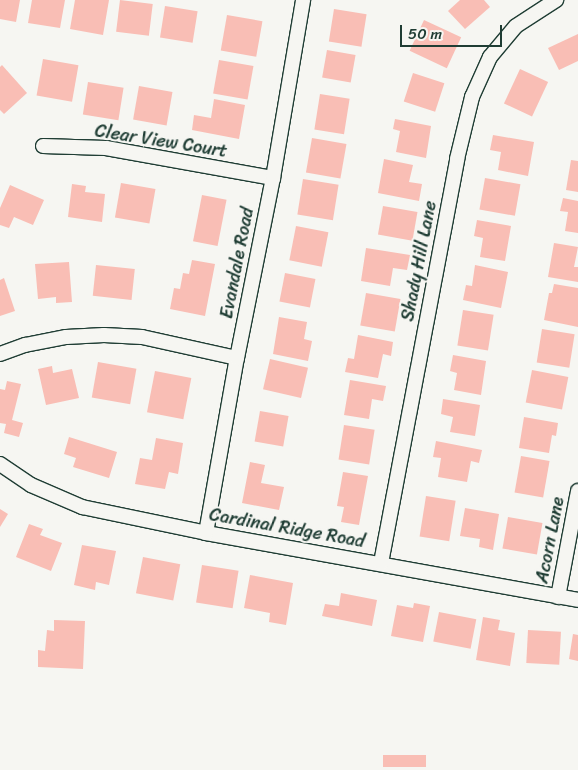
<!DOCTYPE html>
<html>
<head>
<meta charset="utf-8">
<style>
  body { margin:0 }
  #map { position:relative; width:578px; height:770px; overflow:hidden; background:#f6f6f2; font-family:Sriracha,sans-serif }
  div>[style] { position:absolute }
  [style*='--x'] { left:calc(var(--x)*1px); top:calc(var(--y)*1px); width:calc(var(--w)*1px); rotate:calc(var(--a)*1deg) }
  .building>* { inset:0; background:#f9beb5; transform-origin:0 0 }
  .roads { filter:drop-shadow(1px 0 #1f3d34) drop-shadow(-1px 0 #1f3d34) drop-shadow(0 1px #1f3d34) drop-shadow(0 -1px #1f3d34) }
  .minor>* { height:14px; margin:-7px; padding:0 7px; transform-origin:7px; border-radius:7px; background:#f6f6f2 }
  span { translate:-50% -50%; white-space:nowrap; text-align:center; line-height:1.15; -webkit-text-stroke:4px #f6f6f2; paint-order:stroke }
  .street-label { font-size:18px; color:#1f3d34 }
  .scale { position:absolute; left:400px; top:25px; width:102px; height:22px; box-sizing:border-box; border:2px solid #1f3d34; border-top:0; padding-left:6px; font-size:15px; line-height:18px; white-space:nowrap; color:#1f3d34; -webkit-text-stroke:4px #f6f6f2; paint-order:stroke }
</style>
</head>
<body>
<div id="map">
  <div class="building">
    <i style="clip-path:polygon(0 0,20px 0,16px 22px,0 19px)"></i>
    <i style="clip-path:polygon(32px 0,65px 0,60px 28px,28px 23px)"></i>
    <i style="clip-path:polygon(75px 0,109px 0,103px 35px,70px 29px)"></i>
    <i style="left:120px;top:0;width:33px;height:32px;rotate:7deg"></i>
    <i style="clip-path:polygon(460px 0,484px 0,490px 7px,465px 29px,448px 11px)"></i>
    <i style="left:165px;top:6px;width:33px;height:32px;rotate:9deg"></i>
    <i style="left:334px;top:9px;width:33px;height:33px;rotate:9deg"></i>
    <i style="left:227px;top:15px;width:36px;height:36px;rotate:10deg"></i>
    <i style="left:424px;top:20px;width:41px;height:34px;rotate:25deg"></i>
    <i style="clip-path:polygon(578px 34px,578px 61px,559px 70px,548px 48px)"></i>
    <i style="left:327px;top:50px;width:29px;height:28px;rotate:10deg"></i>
    <i style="left:43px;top:59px;width:36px;height:37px;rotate:10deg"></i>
    <i style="left:219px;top:60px;width:35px;height:34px;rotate:10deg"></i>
    <i style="clip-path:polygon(2px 65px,27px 93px,4px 114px,0 110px,0 67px)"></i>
    <i style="left:520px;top:69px;width:31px;height:38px;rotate:25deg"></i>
    <i style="left:413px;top:73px;width:33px;height:30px;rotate:18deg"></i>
    <i style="left:88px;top:82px;width:36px;height:33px;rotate:9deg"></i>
    <i style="left:139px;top:86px;width:34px;height:34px;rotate:10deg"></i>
    <i style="left:320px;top:94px;width:30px;height:36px;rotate:9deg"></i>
    <i style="clip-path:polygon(214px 99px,245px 105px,239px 139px,192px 130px,194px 115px,211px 118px)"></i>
    <i style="clip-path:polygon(395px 119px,431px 126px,426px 158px,396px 152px,400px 131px,393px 129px)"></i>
    <i style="clip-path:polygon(493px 135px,534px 142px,528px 176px,498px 170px,501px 152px,490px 150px)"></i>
    <i style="left:312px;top:138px;width:35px;height:35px;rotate:10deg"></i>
    <i style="clip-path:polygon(384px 159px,413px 165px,409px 182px,422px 184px,419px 201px,378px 193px)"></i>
    <i style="clip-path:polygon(571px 160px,578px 161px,578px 192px,566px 190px)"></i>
    <i style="left:485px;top:178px;width:36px;height:32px;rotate:10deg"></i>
    <i style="left:303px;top:179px;width:36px;height:36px;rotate:9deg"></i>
    <i style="left:121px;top:183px;width:35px;height:35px;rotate:10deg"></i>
    <i style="clip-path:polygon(72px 184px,86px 186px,85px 192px,105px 194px,102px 222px,68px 217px)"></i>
    <i style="clip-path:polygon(10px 185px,44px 200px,33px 225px,14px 217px,9px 228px,0 225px,0 208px)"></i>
    <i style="left:202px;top:195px;width:25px;height:47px;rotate:11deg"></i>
    <i style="clip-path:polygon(563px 198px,578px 201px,578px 233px,565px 231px,568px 212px,560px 211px)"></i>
    <i style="left:383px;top:206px;width:35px;height:29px;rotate:10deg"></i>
    <i style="clip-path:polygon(477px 220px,511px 226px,505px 261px,480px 257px,483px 238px,474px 236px)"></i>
    <i style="left:296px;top:226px;width:33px;height:35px;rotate:11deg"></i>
    <i style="clip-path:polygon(554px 243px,578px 247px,574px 267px,578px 267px,578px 282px,548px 277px)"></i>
    <i style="clip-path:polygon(366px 248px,410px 255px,407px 270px,393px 268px,390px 286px,361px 281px)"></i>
    <i style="clip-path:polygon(192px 260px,215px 264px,205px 316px,170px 309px,174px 288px,180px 289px,183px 273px,189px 274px)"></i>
    <i style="clip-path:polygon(69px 262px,72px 302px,56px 303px,56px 297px,38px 299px,35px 264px)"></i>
    <i style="left:96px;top:265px;width:39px;height:31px;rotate:6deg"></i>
    <i style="clip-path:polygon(475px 265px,508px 272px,501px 308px,463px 300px,466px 285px,472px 286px)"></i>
    <i style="left:285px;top:273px;width:31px;height:29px;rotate:11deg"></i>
    <i style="clip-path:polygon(4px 278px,15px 311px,0 316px,0 280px)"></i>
    <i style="clip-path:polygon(554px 284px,578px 288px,578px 327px,544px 320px,549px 293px,552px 293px)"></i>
    <i style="left:366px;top:293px;width:35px;height:33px;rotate:10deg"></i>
    <i style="left:463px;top:310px;width:31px;height:36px;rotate:9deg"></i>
    <i style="clip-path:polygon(279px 317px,307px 322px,304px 339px,312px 341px,308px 361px,273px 354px)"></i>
    <i style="left:542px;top:329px;width:33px;height:34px;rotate:9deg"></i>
    <i style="clip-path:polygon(358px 335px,393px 342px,391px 356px,383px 354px,378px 378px,345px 372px,348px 358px,354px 359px)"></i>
    <i style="clip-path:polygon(453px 355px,486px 361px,481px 395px,454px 390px,457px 373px,450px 371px)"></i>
    <i style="left:270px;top:359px;width:39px;height:31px;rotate:13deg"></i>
    <i style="left:98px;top:362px;width:39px;height:36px;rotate:10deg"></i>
    <i style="clip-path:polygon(52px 366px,53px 373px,72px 369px,79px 398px,46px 405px,38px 369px)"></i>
    <i style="left:532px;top:370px;width:37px;height:33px;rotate:11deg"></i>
    <i style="left:155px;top:371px;width:37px;height:42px;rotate:11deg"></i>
    <i style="clip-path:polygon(350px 380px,386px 386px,383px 401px,372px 399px,369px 419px,344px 415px)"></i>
    <i style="clip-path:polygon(7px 381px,21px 384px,12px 420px,23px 423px,19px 437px,4px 433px,6px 424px,0 423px,0 389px,5px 390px)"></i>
    <i style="clip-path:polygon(443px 399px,480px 405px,475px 436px,450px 432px,453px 417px,441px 414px)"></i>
    <i style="left:260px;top:411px;width:29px;height:31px;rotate:10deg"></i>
    <i style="clip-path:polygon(524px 417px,558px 423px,556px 436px,552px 435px,549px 453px,519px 448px)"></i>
    <i style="left:344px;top:425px;width:31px;height:35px;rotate:9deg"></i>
    <i style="clip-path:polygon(69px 437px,117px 452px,109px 478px,73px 467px,76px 458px,64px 454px)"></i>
    <i style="clip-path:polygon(156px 438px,183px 443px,178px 474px,169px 472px,165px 489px,135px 484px,140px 458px,152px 460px)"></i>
    <i style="clip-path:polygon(436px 441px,482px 450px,479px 463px,471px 461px,467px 482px,438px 477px,441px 458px,433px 457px)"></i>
    <i style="left:521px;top:456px;width:29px;height:37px;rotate:10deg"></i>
    <i style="clip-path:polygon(250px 462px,265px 465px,261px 483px,284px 487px,279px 510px,242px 503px)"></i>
    <i style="clip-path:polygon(343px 472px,368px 476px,359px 525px,341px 522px,344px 507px,337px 506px)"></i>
    <i style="left:426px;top:496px;width:30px;height:41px;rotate:9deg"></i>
    <i style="clip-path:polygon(465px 508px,499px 514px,493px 550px,479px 547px,480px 539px,460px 536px)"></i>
    <i style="clip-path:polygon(0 509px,8px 514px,0 527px)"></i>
    <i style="left:508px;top:517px;width:35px;height:32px;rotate:10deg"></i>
    <i style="clip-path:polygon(29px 524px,43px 529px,40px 535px,62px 543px,51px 571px,16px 557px)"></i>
    <i style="clip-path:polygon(82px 545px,116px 551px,109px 585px,96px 582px,95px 590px,74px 585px)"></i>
    <i style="left:143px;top:557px;width:38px;height:37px;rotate:11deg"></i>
    <i style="left:202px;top:565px;width:37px;height:38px;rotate:9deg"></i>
    <i style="clip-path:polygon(250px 575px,293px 583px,286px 625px,269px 622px,270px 613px,244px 608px)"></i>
    <i style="clip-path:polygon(341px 593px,377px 600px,372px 626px,322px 616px,325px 604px,339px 606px)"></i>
    <i style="clip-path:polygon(414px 603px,430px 606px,423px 642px,391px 636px,397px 605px,413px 608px)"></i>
    <i style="left:439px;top:612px;width:38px;height:30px;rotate:11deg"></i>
    <i style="clip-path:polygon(483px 617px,500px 620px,498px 630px,515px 633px,510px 666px,476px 660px)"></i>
    <i style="clip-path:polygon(54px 620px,85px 621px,83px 669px,38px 667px,38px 650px,45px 651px,47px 630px,54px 631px)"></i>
    <i style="left:528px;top:630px;width:33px;height:33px;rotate:3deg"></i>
    <i style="clip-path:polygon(573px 634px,578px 635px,578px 661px,569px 659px)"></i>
    <i style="left:426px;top:755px;width:12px;height:43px;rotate:90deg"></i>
  </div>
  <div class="roads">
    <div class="minor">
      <i style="--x:43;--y:146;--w:63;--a:1.8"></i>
      <i style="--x:106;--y:148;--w:170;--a:10.2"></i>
      <i style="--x:0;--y:354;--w:27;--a:-20"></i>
      <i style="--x:25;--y:345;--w:42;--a:-11"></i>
      <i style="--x:66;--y:337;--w:38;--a:-3"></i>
      <i style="--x:104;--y:335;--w:38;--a:3"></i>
      <i style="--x:142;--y:337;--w:97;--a:12.5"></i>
      <i style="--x:0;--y:464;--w:37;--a:34"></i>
      <i style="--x:31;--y:485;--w:56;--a:23.3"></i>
      <i style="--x:82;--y:507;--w:127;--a:11.8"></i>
      <i style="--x:206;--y:533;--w:378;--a:10.2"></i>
      <i style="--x:206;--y:533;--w:178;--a:-80"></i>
      <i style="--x:237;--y:358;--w:184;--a:-78.7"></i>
      <i style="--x:273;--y:178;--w:181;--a:-80.4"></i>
      <i style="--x:381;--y:563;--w:411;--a:-79.3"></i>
      <i style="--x:457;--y:159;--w:64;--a:-76.4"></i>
      <i style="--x:472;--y:97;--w:44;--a:-65.8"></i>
      <i style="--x:490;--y:57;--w:40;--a:-50"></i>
      <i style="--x:516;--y:26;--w:48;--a:-33"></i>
      <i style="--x:558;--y:597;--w:108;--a:-79.3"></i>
    </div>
  </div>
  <div class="street-label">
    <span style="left:161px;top:141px;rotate:9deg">Clear View Court</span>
    <span style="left:419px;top:261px;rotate:-79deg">Shady Hill Lane</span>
    <span style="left:237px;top:263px;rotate:-79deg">Evandale Road</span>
    <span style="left:287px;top:528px;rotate:10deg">Cardinal Ridge Road</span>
    <span style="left:550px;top:540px;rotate:-79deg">Acorn Lane</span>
  </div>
  <div class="scale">50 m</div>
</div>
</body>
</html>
